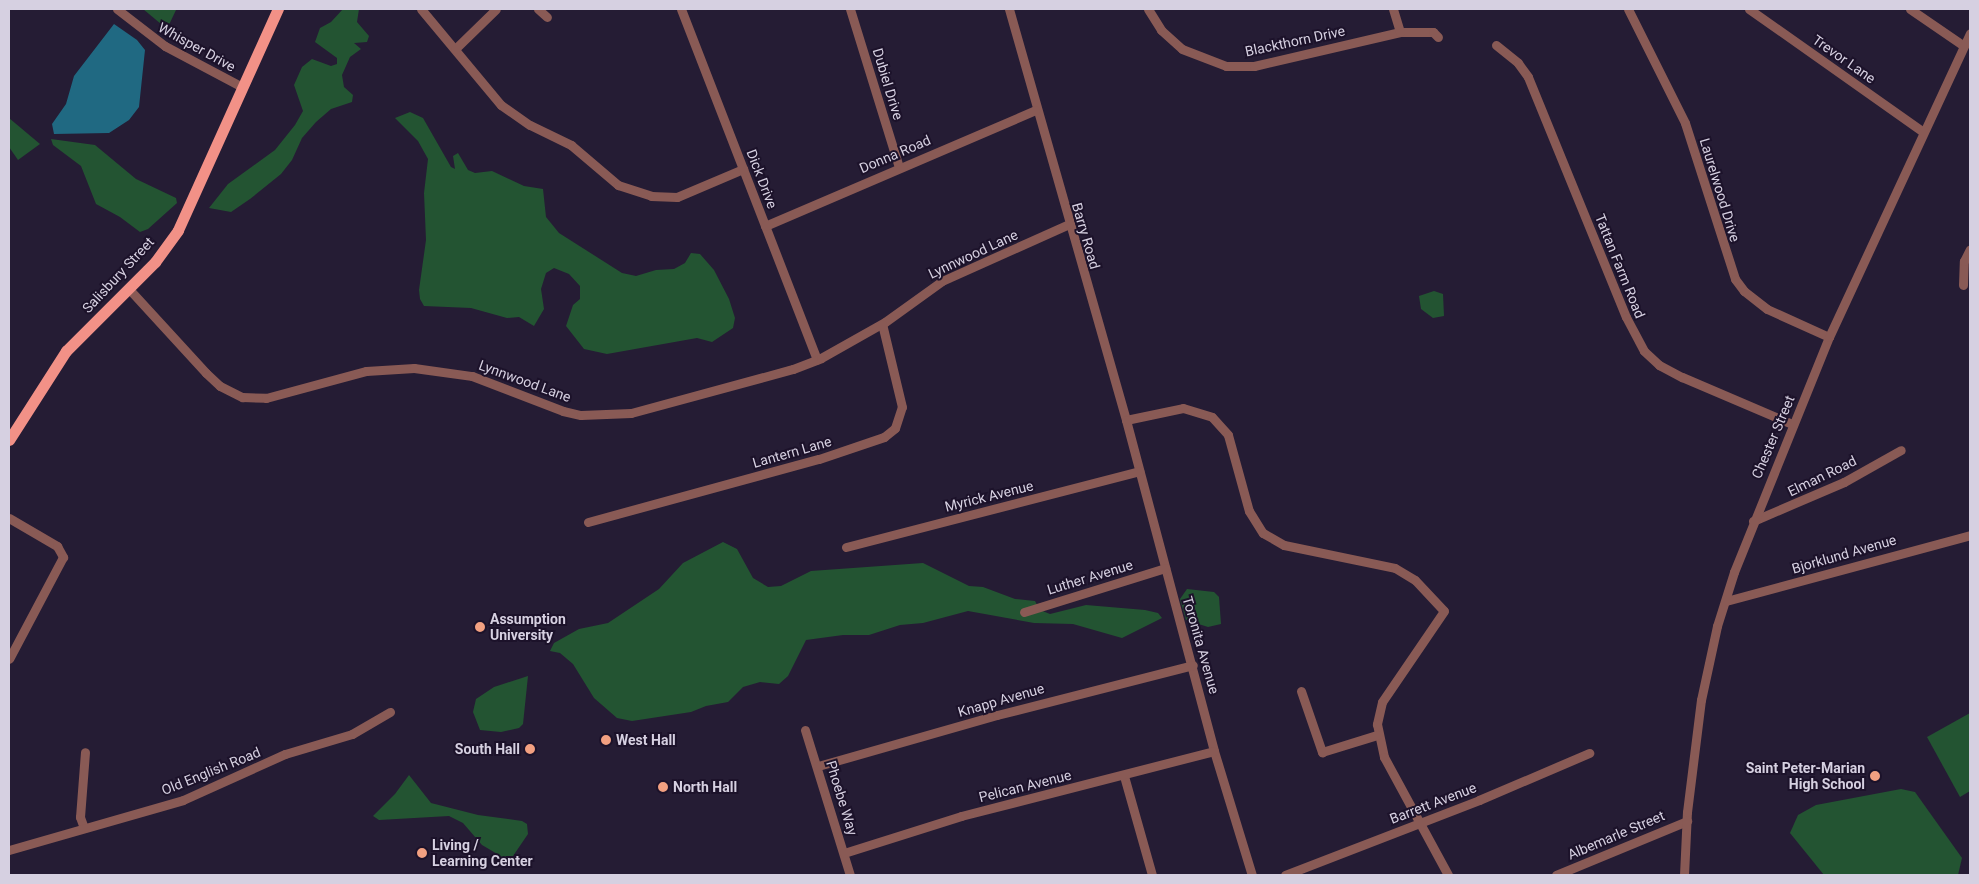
<!DOCTYPE html>
<html>
<head>
<meta charset="utf-8">
<style>
  body { margin:0 }
  #map { position:relative; width:1979px; height:884px; overflow:hidden; background:#251c34; font-family:Roboto,sans-serif }
  div>[style] { position:absolute }
  [style*='--x'] { left:calc(var(--x)*1px); top:calc(var(--y)*1px); width:calc(var(--w)*1px); rotate:calc(var(--a)*1deg) }
  .green>* { inset:0; background:#235432 }
  .water>* { inset:0; background:#206982 }
  .minor>* { height:9px; margin:-4.5px; padding:0 4.5px; transform-origin:4.5px; border-radius:4.5px; background:#895a55 }
  .major>* { height:11px; margin:-5.5px; padding:0 5.5px; transform-origin:5.5px; border-radius:5.5px; background:#f29187 }
  .dots>* { width:14px; height:14px; translate:-50% -50%; box-sizing:border-box; border:2px solid #1c122a; border-radius:50% }
  span { translate:-50% -50%; white-space:nowrap; text-align:center; line-height:1.15; -webkit-text-stroke:4px #1c122a; paint-order:stroke }
  .street-label { font-size:14px; color:#d6d0e1 }
  .poi-label { font-size:14px; color:#d6d0e1; font-weight:700 }
  .left { translate:0 -50%; text-align:left }
  .right { translate:-100% -50%; text-align:right }
  .frame { position:absolute; inset:0; border:10px solid #d6d0e1; pointer-events:none }
</style>
</head>
<body>
<div id="map">
  <div class="green">
    <i style="clip-path:polygon(143px 9px,175px 9px,176px 10px,167px 29px)"></i>
    <i style="clip-path:polygon(343px 9px,359px 9px,357px 22px,369px 36px,367px 42px,354px 43px,361px 49px,350px 57px,342px 75px,344px 87px,353px 95px,352px 102px,331px 109px,316px 122px,302px 138px,292px 160px,281px 174px,250px 199px,231px 212px,209px 208px,228px 184px,275px 150px,295px 125px,303px 111px,294px 85px,302px 67px,312px 59px,331px 66px,337px 64px,337px 58px,315px 42px,320px 28px,331px 22px)"></i>
    <i style="clip-path:polygon(410px 112px,423px 118px,451px 167px,455px 169px,453px 156px,458px 153px,468px 170px,475px 173px,492px 171px,524px 186px,543px 189px,546px 217px,559px 233px,622px 273px,636px 276px,656px 270px,674px 269px,685px 263px,691px 253px,700px 254px,714px 270px,729px 299px,735px 318px,733px 328px,712px 342px,697px 338px,607px 354px,584px 349px,566px 326px,573px 305px,580px 299px,580px 286px,569px 274px,554px 268px,546px 273px,541px 289px,544px 309px,534px 326px,519px 317px,507px 318px,471px 308px,424px 306px,420px 299px,419px 290px,426px 240px,424px 193px,428px 159px,418px 141px,395px 118px)"></i>
    <i style="clip-path:polygon(9px 118px,40px 144px,18px 160px,9px 147px)"></i>
    <i style="clip-path:polygon(51px 139px,95px 145px,136px 179px,176px 198px,177px 203px,148px 229px,140px 232px,120px 217px,96px 204px,81px 166px,53px 145px)"></i>
    <i style="clip-path:polygon(1434px 291px,1443px 294px,1444px 316px,1433px 318px,1421px 309px,1419px 296px)"></i>
    <i style="clip-path:polygon(723px 542px,737px 549px,753px 578px,768px 587px,781px 586px,811px 571px,923px 563px,969px 586px,983px 587px,1015px 599px,1035px 601px,1040px 610px,1050px 614px,1086px 605px,1145px 610px,1158px 613px,1162px 618px,1122px 638px,1073px 624px,1034px 623px,968px 611px,923px 623px,900px 625px,869px 635px,843px 635px,806px 640px,788px 676px,779px 684px,760px 682px,743px 687px,728px 702px,706px 706px,691px 712px,632px 721px,617px 718px,594px 698px,573px 664px,560px 653px,550px 651px,554px 643px,579px 629px,608px 623px,659px 589px,683px 563px)"></i>
    <i style="clip-path:polygon(1187px 589px,1214px 592px,1219px 597px,1221px 624px,1208px 627px,1186px 620px,1180px 599px)"></i>
    <i style="clip-path:polygon(528px 676px,523px 724px,519px 728px,501px 732px,480px 730px,473px 712px,476px 699px,494px 687px)"></i>
    <i style="clip-path:polygon(1970px 713px,1970px 791px,1960px 797px,1927px 737px)"></i>
    <i style="clip-path:polygon(409px 775px,431px 803px,478px 815px,522px 821px,527px 824px,528px 834px,513px 856px,502px 861px,499px 855px,482px 845px,463px 823px,449px 816px,379px 820px,373px 816px,395px 794px)"></i>
    <i style="clip-path:polygon(1901px 789px,1915px 792px,1962px 858px,1958px 875px,1824px 875px,1790px 833px,1798px 815px,1816px 805px)"></i>
  </div>
  <div class="water">
    <i style="clip-path:polygon(114px 24px,137px 40px,145px 50px,139px 107px,129px 120px,109px 133px,54px 134px,52px 124px,66px 104px,74px 76px)"></i>
  </div>
  <div class="minor">
    <i style="--x:117;--y:9;--w:61;--a:37.6"></i>
    <i style="--x:165;--y:46;--w:87;--a:28"></i>
    <i style="--x:421;--y:9;--w:125;--a:50.2"></i>
    <i style="--x:501;--y:105;--w:35;--a:35"></i>
    <i style="--x:530;--y:125;--w:46;--a:26"></i>
    <i style="--x:571;--y:145;--w:62;--a:40.4"></i>
    <i style="--x:618;--y:185;--w:35;--a:18"></i>
    <i style="--x:651;--y:196;--w:26;--a:2"></i>
    <i style="--x:677;--y:197;--w:72;--a:-23"></i>
    <i style="--x:538;--y:9;--w:12;--a:42"></i>
    <i style="--x:681;--y:9;--w:376;--a:68.8"></i>
    <i style="--x:850;--y:9;--w:165;--a:72.8"></i>
    <i style="--x:1009;--y:9;--w:427;--a:74.1"></i>
    <i style="--x:1126;--y:420;--w:58;--a:-11.9"></i>
    <i style="--x:1183;--y:408;--w:30;--a:17"></i>
    <i style="--x:1212;--y:417;--w:24;--a:48"></i>
    <i style="--x:1228;--y:435;--w:79;--a:74.6"></i>
    <i style="--x:1249;--y:511;--w:26;--a:58"></i>
    <i style="--x:1263;--y:533;--w:24;--a:30"></i>
    <i style="--x:1284;--y:545;--w:113;--a:11.7"></i>
    <i style="--x:1395;--y:568;--w:23;--a:31"></i>
    <i style="--x:1415;--y:580;--w:42;--a:46.9"></i>
    <i style="--x:1444;--y:611;--w:110;--a:124.3"></i>
    <i style="--x:1382;--y:702;--w:23;--a:103"></i>
    <i style="--x:1377;--y:724;--w:34;--a:78"></i>
    <i style="--x:1384;--y:757;--w:134;--a:61.5"></i>
    <i style="--x:1148;--y:9;--w:25;--a:58"></i>
    <i style="--x:1161;--y:30;--w:28;--a:42"></i>
    <i style="--x:1182;--y:49;--w:47;--a:21.1"></i>
    <i style="--x:1226;--y:66;--w:28;--a:0"></i>
    <i style="--x:1254;--y:66;--w:150;--a:-13.1"></i>
    <i style="--x:1400;--y:32;--w:33;--a:0"></i>
    <i style="--x:1433;--y:32;--w:7;--a:45"></i>
    <i style="--x:1393;--y:9;--w:24;--a:73"></i>
    <i style="--x:1628;--y:9;--w:127;--a:63.4"></i>
    <i style="--x:1685;--y:123;--w:164;--a:72.2"></i>
    <i style="--x:1735;--y:279;--w:15;--a:53"></i>
    <i style="--x:1744;--y:291;--w:29;--a:38"></i>
    <i style="--x:1767;--y:309;--w:68;--a:24.3"></i>
    <i style="--x:1749;--y:9;--w:212;--a:35.2"></i>
    <i style="--x:1910;--y:9;--w:65;--a:34.4"></i>
    <i style="--x:1496;--y:45;--w:28;--a:39"></i>
    <i style="--x:1518;--y:63;--w:17;--a:54"></i>
    <i style="--x:1528;--y:77;--w:259;--a:67.8"></i>
    <i style="--x:1626;--y:317;--w:38;--a:62"></i>
    <i style="--x:1644;--y:351;--w:21;--a:43"></i>
    <i style="--x:1659;--y:365;--w:26;--a:28"></i>
    <i style="--x:1682;--y:377;--w:120;--a:23.1"></i>
    <i style="--x:455;--y:49;--w:57;--a:-44.3"></i>
    <i style="--x:765;--y:226;--w:294;--a:-23.2"></i>
    <i style="--x:1963;--y:285;--w:24;--a:-88"></i>
    <i style="--x:1964;--y:261;--w:13;--a:-63"></i>
    <i style="--x:129;--y:289;--w:114;--a:47.5"></i>
    <i style="--x:206;--y:373;--w:19;--a:43"></i>
    <i style="--x:220;--y:386;--w:25;--a:27"></i>
    <i style="--x:242;--y:397;--w:24;--a:2"></i>
    <i style="--x:266;--y:398;--w:104;--a:-15.1"></i>
    <i style="--x:366;--y:371;--w:48;--a:-3.6"></i>
    <i style="--x:414;--y:368;--w:59;--a:7.9"></i>
    <i style="--x:472;--y:376;--w:97;--a:21"></i>
    <i style="--x:563;--y:411;--w:18;--a:13"></i>
    <i style="--x:581;--y:415;--w:50;--a:-2.3"></i>
    <i style="--x:631;--y:413;--w:168;--a:-15.2"></i>
    <i style="--x:793;--y:369;--w:30;--a:-21"></i>
    <i style="--x:821;--y:358;--w:73;--a:-29.4"></i>
    <i style="--x:885;--y:322;--w:70;--a:-35.7"></i>
    <i style="--x:942;--y:281;--w:139;--a:-24.2"></i>
    <i style="--x:1126;--y:420;--w:342;--a:75.1"></i>
    <i style="--x:1214;--y:751;--w:130;--a:73"></i>
    <i style="--x:9;--y:518;--w:56;--a:30.3"></i>
    <i style="--x:57;--y:546;--w:13;--a:61"></i>
    <i style="--x:63;--y:557;--w:115;--a:117.9"></i>
    <i style="--x:1753;--y:521;--w:99;--a:-23.2"></i>
    <i style="--x:1844;--y:482;--w:65;--a:-29.3"></i>
    <i style="--x:588;--y:522;--w:239;--a:-15.3"></i>
    <i style="--x:819;--y:459;--w:69;--a:-18.7"></i>
    <i style="--x:884;--y:437;--w:14;--a:-39"></i>
    <i style="--x:895;--y:428;--w:22;--a:-72"></i>
    <i style="--x:902;--y:407;--w:85;--a:-103.5"></i>
    <i style="--x:846;--y:547;--w:303;--a:-14.5"></i>
    <i style="--x:1726;--y:601;--w:253;--a:-15.1"></i>
    <i style="--x:1024;--y:612;--w:148;--a:-17.3"></i>
    <i style="--x:1301;--y:691;--w:65;--a:71"></i>
    <i style="--x:1322;--y:752;--w:58;--a:-17.2"></i>
    <i style="--x:805;--y:730;--w:152;--a:72.8"></i>
    <i style="--x:818;--y:766;--w:186;--a:-15.9"></i>
    <i style="--x:997;--y:715;--w:202;--a:-14.3"></i>
    <i style="--x:1124;--y:776;--w:103;--a:74.2"></i>
    <i style="--x:84;--y:828;--w:12;--a:-110"></i>
    <i style="--x:80;--y:817;--w:65;--a:-85.6"></i>
    <i style="--x:9;--y:850;--w:181;--a:-16"></i>
    <i style="--x:183;--y:800;--w:112;--a:-24.3"></i>
    <i style="--x:285;--y:754;--w:70;--a:-16.6"></i>
    <i style="--x:352;--y:734;--w:44;--a:-30.1"></i>
    <i style="--x:844;--y:853;--w:123;--a:-17.5"></i>
    <i style="--x:961;--y:816;--w:261;--a:-14.4"></i>
    <i style="--x:1285;--y:875;--w:208;--a:-21.1"></i>
    <i style="--x:1479;--y:800;--w:120;--a:-23.1"></i>
    <i style="--x:1556;--y:875;--w:142;--a:-22.4"></i>
    <i style="--x:1684;--y:875;--w:63;--a:-87.3"></i>
    <i style="--x:1687;--y:812;--w:113;--a:-82.9"></i>
    <i style="--x:1701;--y:700;--w:76;--a:-77.8"></i>
    <i style="--x:1717;--y:626;--w:57;--a:-72.5"></i>
    <i style="--x:1734;--y:572;--w:253;--a:-68"></i>
    <i style="--x:1829;--y:337;--w:335;--a:-65.1"></i>
  </div>
  <div class="major">
    <i style="--x:9;--y:440;--w:106;--a:-57.4"></i>
    <i style="--x:66;--y:351;--w:126;--a:-45"></i>
    <i style="--x:155;--y:262;--w:39;--a:-54"></i>
    <i style="--x:178;--y:230;--w:243;--a:-65.7"></i>
  </div>
  <div class="dots">
    <i style="left:480px;top:627px;background:#f2a081"></i>
    <i style="left:606px;top:740px;background:#f2a081"></i>
    <i style="left:530px;top:749px;background:#f2a081"></i>
    <i style="left:1875px;top:776px;background:#f2a081"></i>
    <i style="left:663px;top:787px;background:#f2a081"></i>
    <i style="left:422px;top:853px;background:#f2a081"></i>
  </div>
  <div class="street-label">
    <span style="left:1295px;top:41px;rotate:-12deg">Blackthorn Drive</span>
    <span style="left:197px;top:47px;rotate:29deg">Whisper Drive</span>
    <span style="left:1844px;top:59px;rotate:35deg">Trevor Lane</span>
    <span style="left:888px;top:84px;rotate:73deg">Dubiel Drive</span>
    <span style="left:895px;top:154px;rotate:-23deg">Donna Road</span>
    <span style="left:762px;top:179px;rotate:69deg">Dick Drive</span>
    <span style="left:1720px;top:190px;rotate:73deg">Laurelwood Drive</span>
    <span style="left:1086px;top:236px;rotate:74deg">Barry Road</span>
    <span style="left:973px;top:254px;rotate:-25deg">Lynnwood Lane</span>
    <span style="left:1620px;top:266px;rotate:68deg">Tattan Farm Road</span>
    <span style="left:118px;top:275px;rotate:-47deg">Salisbury Street</span>
    <span style="left:525px;top:381px;rotate:20deg">Lynnwood Lane</span>
    <span style="left:1773px;top:437px;rotate:-67deg">Chester Street</span>
    <span style="left:792px;top:452px;rotate:-16deg">Lantern Lane</span>
    <span style="left:1822px;top:476px;rotate:-26deg">Elman Road</span>
    <span style="left:989px;top:496px;rotate:-14deg">Myrick Avenue</span>
    <span style="left:1844px;top:554px;rotate:-16deg">Bjorklund Avenue</span>
    <span style="left:1090px;top:577px;rotate:-17deg">Luther Avenue</span>
    <span style="left:1201px;top:645px;rotate:74deg">Toronita Avenue</span>
    <span style="left:1001px;top:700px;rotate:-16deg">Knapp Avenue</span>
    <span style="left:211px;top:771px;rotate:-22deg">Old English Road</span>
    <span style="left:1025px;top:786px;rotate:-14deg">Pelican Avenue</span>
    <span style="left:842px;top:798px;rotate:73deg">Phoebe Way</span>
    <span style="left:1433px;top:803px;rotate:-21deg">Barrett Avenue</span>
    <span style="left:1616px;top:835px;rotate:-23deg">Albemarle Street</span>
  </div>
  <div class="poi-label">
    <span class="left" style="left:490px;top:627px">Assumption<br>University</span>
    <span class="left" style="left:616px;top:740px">West Hall</span>
    <span class="right" style="left:520px;top:749px">South Hall</span>
    <span class="right" style="left:1865px;top:776px">Saint Peter-Marian<br>High School</span>
    <span class="left" style="left:673px;top:787px">North Hall</span>
    <span class="left" style="left:432px;top:853px">Living /<br>Learning Center</span>
  </div>
  <div class="frame"></div>
</div>
</body>
</html>
